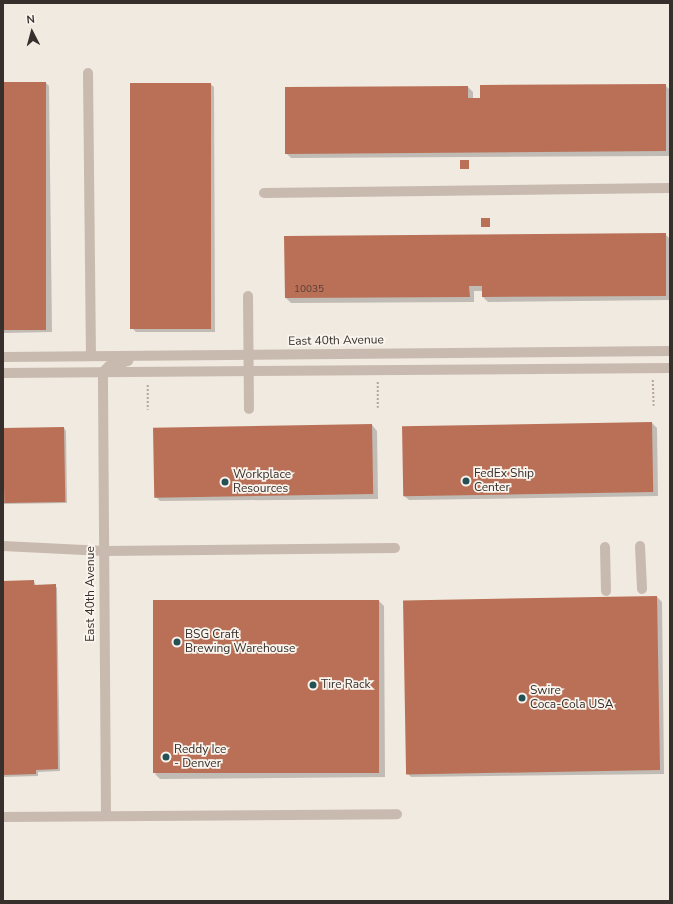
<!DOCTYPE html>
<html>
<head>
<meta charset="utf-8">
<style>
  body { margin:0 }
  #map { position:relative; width:673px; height:904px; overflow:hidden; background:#f1eae1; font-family:"Nunito Sans",sans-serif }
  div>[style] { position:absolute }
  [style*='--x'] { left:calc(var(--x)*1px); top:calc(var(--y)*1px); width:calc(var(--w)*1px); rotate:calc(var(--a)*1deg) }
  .shadow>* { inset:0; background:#0003 }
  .building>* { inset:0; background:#b97056; transform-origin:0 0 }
  .path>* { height:1.5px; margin-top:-0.75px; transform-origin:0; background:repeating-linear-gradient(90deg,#b4a498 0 2px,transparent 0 4px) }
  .minor>* { height:10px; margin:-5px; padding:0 5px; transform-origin:5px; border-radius:5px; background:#c8baae }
  .dots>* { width:11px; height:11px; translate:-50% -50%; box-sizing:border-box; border:2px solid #f9f4ed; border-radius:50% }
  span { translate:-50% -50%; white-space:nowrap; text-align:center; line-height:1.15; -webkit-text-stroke:3.5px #f9f4ed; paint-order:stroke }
  .number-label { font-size:10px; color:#583f36 }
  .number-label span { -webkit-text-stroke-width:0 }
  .street-label { font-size:12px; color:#372f2b }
  .poi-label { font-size:12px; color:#372f2b }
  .left { translate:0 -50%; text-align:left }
  .frame { position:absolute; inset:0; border:4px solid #372f2b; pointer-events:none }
  .north { position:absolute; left:12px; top:12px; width:40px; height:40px; -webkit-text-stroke:3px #f9f4ed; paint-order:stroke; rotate:354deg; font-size:11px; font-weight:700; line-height:16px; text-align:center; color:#372f2b }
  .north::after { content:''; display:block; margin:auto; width:14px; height:18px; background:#372f2b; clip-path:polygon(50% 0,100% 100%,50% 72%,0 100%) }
</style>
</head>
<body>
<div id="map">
  <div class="shadow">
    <i style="clip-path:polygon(3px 83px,46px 83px,49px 86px,52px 332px,3px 333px)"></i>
    <i style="clip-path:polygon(210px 84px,214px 87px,215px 332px,136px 332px,132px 328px)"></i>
    <i style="clip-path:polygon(665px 85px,670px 90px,670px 156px,291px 158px,286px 153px,468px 87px,473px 92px,473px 99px)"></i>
    <i style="clip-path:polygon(665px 234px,670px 239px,670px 300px,488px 302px,483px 297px,483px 291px,474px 291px,474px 302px,291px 303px,286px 298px,285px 237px)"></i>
    <i style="clip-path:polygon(652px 423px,657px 428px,658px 496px,409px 500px,403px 495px)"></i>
    <i style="clip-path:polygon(372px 425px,377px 431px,378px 499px,160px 501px,155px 496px)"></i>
    <i style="clip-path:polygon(64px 428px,66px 431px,67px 503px,3px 504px,3px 429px)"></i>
    <i style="clip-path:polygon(34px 581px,36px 586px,55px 585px,57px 588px,60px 771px,38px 772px,38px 776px,3px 777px,3px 582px)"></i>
    <i style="clip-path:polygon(657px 597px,662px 602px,664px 774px,411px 777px,406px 772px)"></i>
    <i style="clip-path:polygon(379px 601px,384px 606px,385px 777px,160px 779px,155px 774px)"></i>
  </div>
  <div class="building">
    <i style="left:3px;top:82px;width:43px;height:248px"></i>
    <i style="left:130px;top:83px;width:81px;height:246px"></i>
    <i style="clip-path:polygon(666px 84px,666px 151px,285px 154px,285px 87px,468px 86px,468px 98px,480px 98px,480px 85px)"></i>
    <i style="left:460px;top:160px;width:9px;height:9px"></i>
    <i style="left:481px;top:218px;width:9px;height:9px"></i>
    <i style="clip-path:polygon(666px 233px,666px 296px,482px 297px,482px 286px,469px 286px,470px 297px,285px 298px,284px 236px)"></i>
    <i style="left:652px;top:422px;width:70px;height:250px;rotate:89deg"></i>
    <i style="left:372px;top:424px;width:70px;height:219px;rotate:89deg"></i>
    <i style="left:64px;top:427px;width:75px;height:61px;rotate:89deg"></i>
    <i style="clip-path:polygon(34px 580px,34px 585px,56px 584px,58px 769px,36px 770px,36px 774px,3px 775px,3px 581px)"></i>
    <i style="left:657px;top:596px;width:174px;height:254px;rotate:89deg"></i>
    <i style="left:379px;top:600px;width:173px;height:226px;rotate:90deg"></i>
  </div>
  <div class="path">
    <i style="--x:653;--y:380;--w:26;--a:88"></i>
    <i style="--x:378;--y:382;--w:26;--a:90"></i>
    <i style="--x:148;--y:385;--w:25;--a:90"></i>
  </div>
  <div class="minor">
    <i style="--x:88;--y:73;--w:283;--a:89.4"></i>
    <i style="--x:264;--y:193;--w:406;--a:-0.7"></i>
    <i style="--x:248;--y:296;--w:113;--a:89.5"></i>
    <i style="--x:3;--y:357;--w:667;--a:-0.52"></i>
    <i style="--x:3;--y:373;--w:667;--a:-0.43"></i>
    <i style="--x:3;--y:546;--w:101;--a:2.8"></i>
    <i style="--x:104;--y:551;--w:291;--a:-0.6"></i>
    <i style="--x:640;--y:546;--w:43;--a:87.3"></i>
    <i style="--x:605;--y:547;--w:44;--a:88.7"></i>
    <i style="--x:106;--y:816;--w:444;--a:-90.4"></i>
    <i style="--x:103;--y:372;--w:8;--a:-45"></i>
    <i style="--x:109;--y:366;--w:20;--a:-15"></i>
    <i style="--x:3;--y:817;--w:394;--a:-0.4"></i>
  </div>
  <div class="dots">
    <i style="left:466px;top:481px;background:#255155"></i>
    <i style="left:225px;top:482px;background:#255155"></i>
    <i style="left:177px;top:642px;background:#255155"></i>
    <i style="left:313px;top:685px;background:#255155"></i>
    <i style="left:522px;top:698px;background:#255155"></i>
    <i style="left:166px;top:757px;background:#255155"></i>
  </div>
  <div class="number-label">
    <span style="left:309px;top:290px">10035</span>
  </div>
  <div class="street-label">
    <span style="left:336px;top:341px;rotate:-1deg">East 40th Avenue</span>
    <span style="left:91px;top:594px;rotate:-90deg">East 40th Avenue</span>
  </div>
  <div class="poi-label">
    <span class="left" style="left:474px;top:481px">FedEx Ship<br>Center</span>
    <span class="left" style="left:233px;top:482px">Workplace<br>Resources</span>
    <span class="left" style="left:185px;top:642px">BSG Craft<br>Brewing Warehouse</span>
    <span class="left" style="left:321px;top:685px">Tire Rack</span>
    <span class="left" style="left:530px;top:698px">Swire<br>Coca-Cola USA</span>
    <span class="left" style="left:174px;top:757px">Reddy Ice<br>- Denver</span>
  </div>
  <div class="frame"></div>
  <div class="north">N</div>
</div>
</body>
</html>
